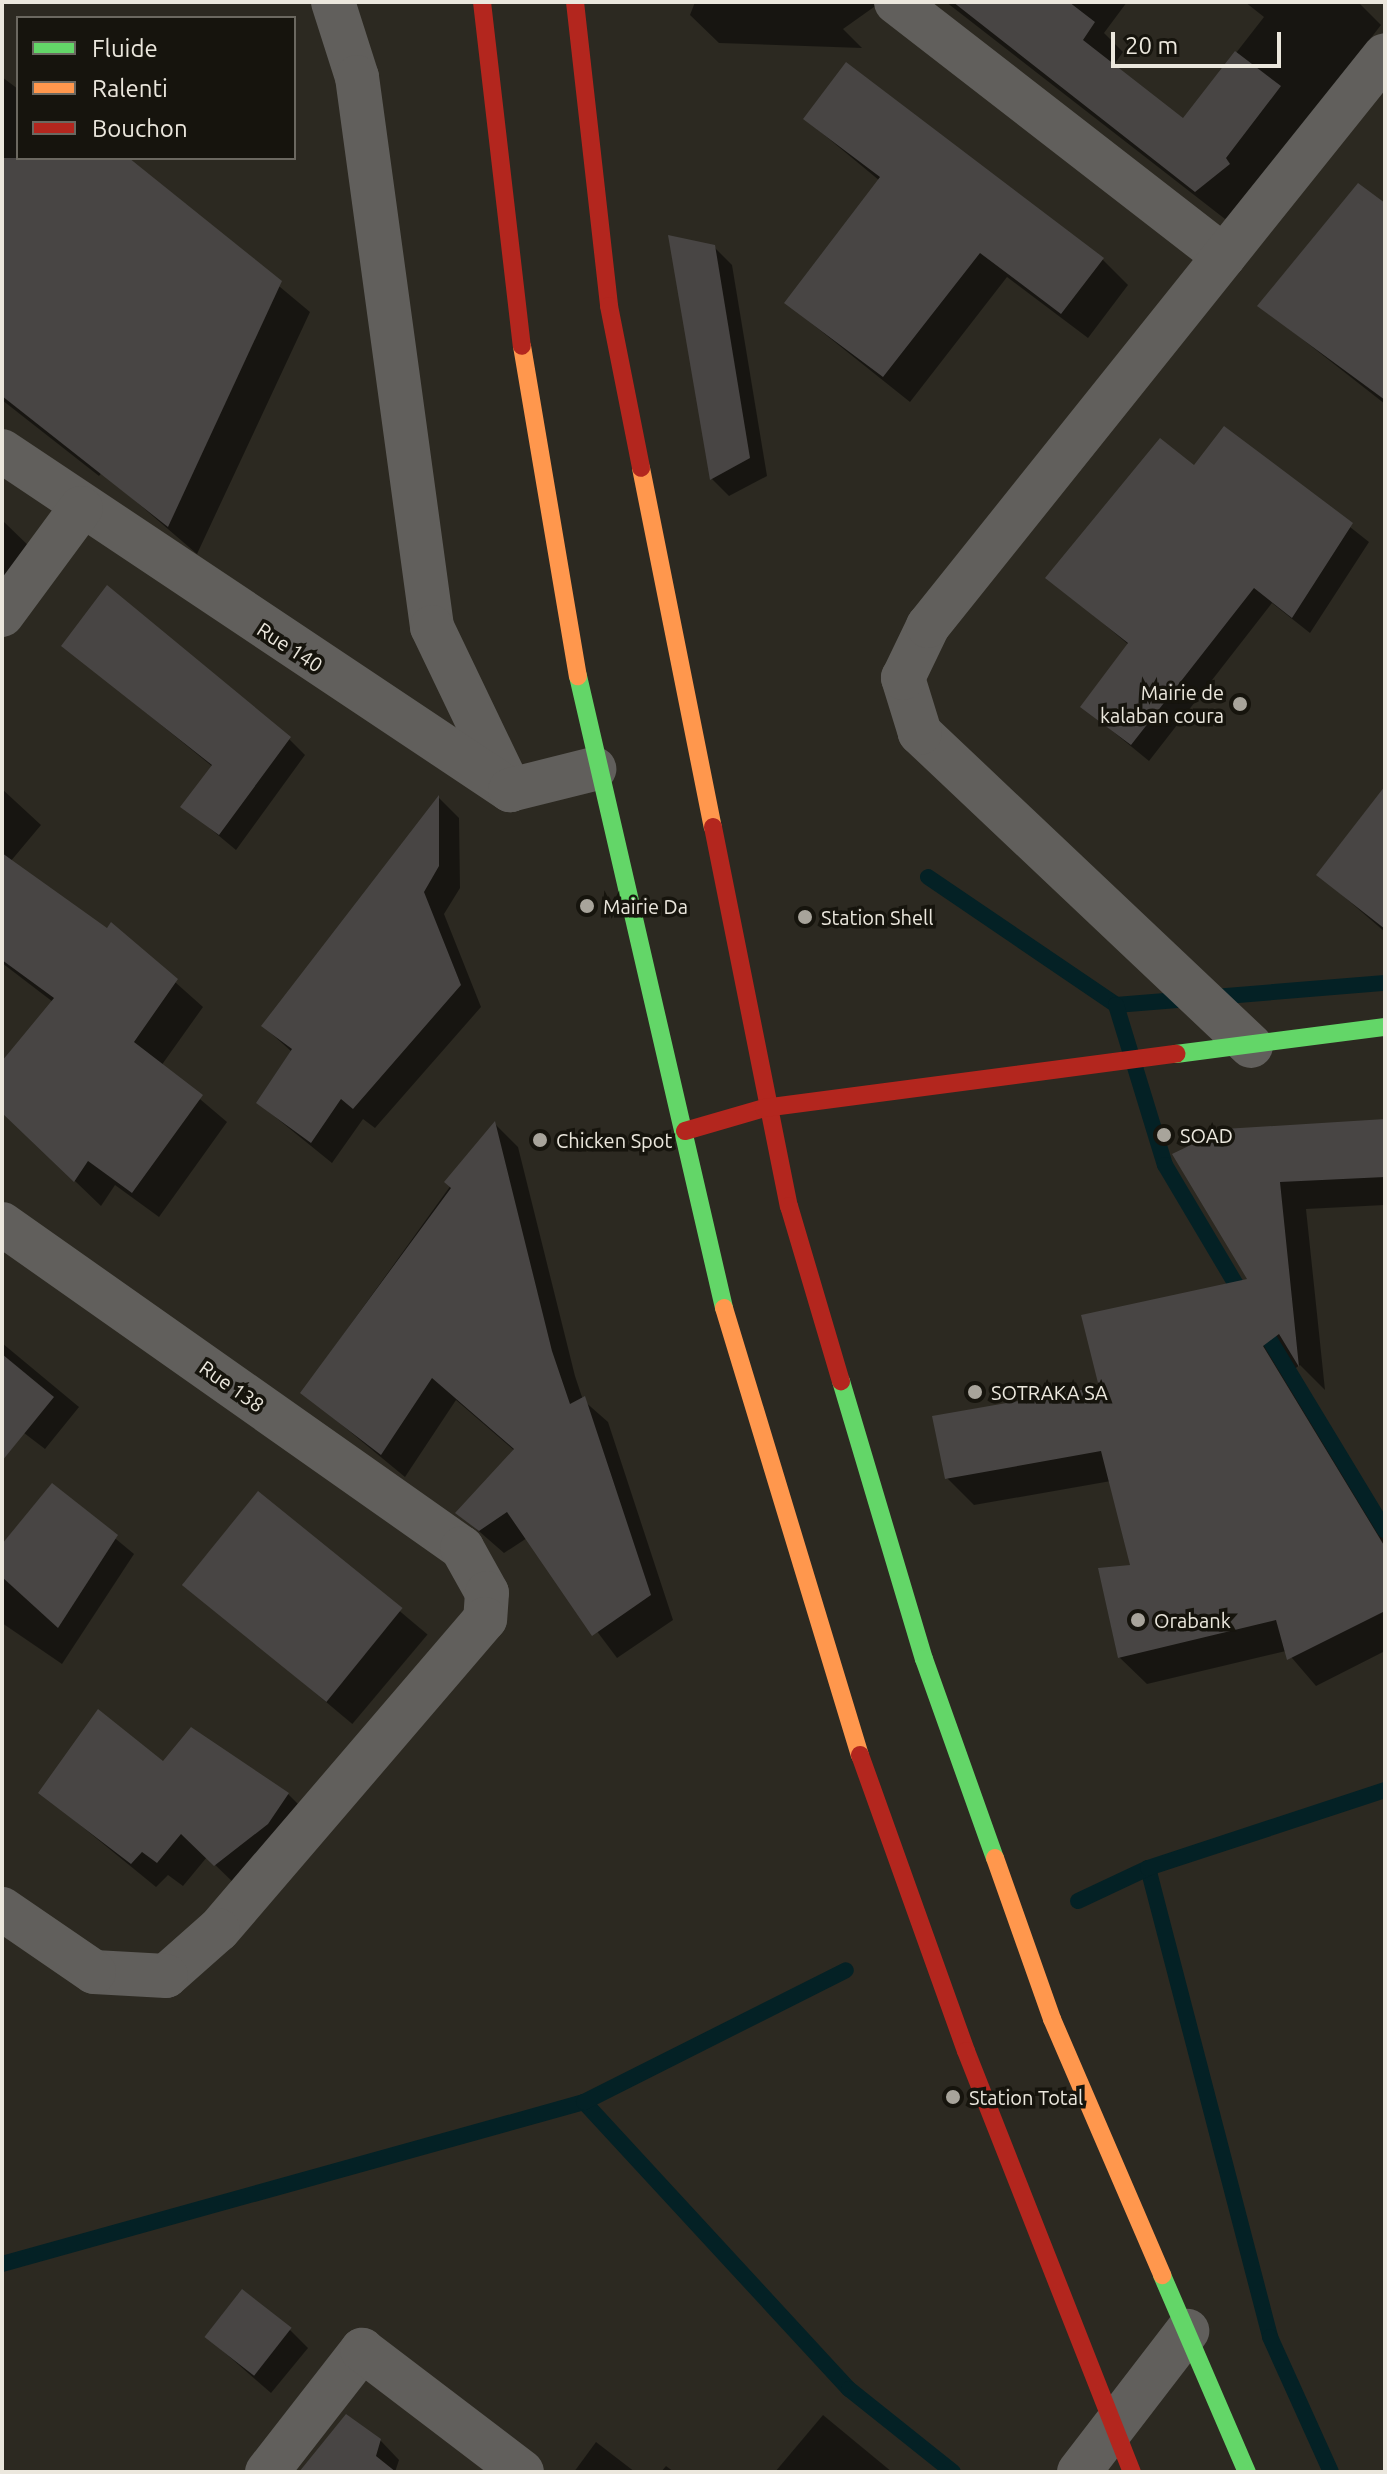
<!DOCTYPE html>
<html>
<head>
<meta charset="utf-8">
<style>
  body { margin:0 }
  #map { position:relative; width:1387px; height:2474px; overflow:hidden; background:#2c2921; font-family:Ubuntu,sans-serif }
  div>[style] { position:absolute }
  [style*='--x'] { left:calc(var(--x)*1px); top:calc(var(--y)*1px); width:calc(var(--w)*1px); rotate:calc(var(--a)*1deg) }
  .shadow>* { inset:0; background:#0007; transform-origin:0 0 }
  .stream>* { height:16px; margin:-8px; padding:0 8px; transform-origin:8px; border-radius:8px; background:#042125 }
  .building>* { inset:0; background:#484544; transform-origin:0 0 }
  .street>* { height:44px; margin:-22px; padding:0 22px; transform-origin:22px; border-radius:22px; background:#615f5c }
  .fast>* { height:18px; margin:-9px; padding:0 9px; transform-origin:9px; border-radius:9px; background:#63d668 }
  .slow>* { height:18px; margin:-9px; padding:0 9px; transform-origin:9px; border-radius:9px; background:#ff974d }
  .jam>* { height:18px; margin:-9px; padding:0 9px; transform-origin:9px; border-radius:9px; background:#b3261e }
  .dots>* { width:22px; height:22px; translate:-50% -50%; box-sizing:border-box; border:4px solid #16140d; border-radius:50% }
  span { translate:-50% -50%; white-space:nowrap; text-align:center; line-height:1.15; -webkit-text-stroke:7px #16140d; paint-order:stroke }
  .street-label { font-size:20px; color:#ebe7dd }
  .poi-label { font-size:20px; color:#ebe7dd }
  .right { translate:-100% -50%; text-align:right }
  .left { translate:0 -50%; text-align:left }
  .frame { position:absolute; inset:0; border:4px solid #ebe7dd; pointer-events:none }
  .legend { position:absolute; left:16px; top:16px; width:280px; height:144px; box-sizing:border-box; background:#16140d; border:2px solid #6b6860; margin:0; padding:10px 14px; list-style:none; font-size:24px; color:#ebe7dd }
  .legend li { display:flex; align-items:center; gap:16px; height:40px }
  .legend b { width:40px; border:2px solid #6b6860 }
  .scale { position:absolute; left:1111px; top:32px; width:170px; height:36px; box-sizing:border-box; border:4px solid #ebe7dd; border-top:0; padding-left:10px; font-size:24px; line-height:28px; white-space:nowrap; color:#ebe7dd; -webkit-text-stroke:6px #16140d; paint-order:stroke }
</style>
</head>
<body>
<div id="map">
  <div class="shadow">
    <i style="clip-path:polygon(695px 2px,881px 2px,843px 29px,862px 48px,719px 43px,690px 15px)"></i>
    <i style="clip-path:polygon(946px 2px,1127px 2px,1104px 33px,1123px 52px,1113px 66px,1183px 121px,1264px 17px,1245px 2px,1358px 2px,1381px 25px,1254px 188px,1258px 194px,1225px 219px)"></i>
    <i style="clip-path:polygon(2px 77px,18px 89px,18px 158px,126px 158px,310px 312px,197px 554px,118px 486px,116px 455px,99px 476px,2px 400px)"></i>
    <i style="clip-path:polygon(805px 119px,1102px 259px,1128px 285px,1088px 338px,1007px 277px,910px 402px,786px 303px,880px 181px)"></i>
    <i style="clip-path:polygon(1385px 205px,1385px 404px,1260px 306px)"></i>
    <i style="clip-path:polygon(714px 247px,732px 265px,767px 476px,729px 496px,712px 479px)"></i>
    <i style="clip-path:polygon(1225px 428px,1369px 542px,1310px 633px,1272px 603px,1149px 761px,1083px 707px,1129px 645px,1048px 577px,1194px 468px)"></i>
    <i style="clip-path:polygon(2px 520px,34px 551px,2px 591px)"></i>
    <i style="clip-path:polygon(64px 646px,289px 739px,305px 755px,236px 850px,183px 806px,213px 767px)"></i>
    <i style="clip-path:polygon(2px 789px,41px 825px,10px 862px,107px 930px,111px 925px,203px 1007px,161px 1066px,227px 1122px,159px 1217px,115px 1185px,101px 1206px,2px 1111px,2px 1065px,53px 1002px,2px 963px)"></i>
    <i style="clip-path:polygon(1385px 790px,1385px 932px,1319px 875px)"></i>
    <i style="clip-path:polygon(439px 798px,459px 818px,460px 888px,444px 914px,481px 1007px,375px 1128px,363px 1119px,332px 1163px,258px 1103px,292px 1052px,263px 1026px)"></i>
    <i style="clip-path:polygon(1385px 1122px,1385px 1205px,1306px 1209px,1325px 1390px,1300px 1365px,1289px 1373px,1385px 1533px,1385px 1651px,1316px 1686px,1286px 1651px,1147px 1684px,1119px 1657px,1132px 1566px,1111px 1481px,974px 1505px,947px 1478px,1101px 1388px,1250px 1280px,1175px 1155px)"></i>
    <i style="clip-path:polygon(495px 1124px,518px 1147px,575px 1376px,583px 1400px,608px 1422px,673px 1620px,617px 1658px,527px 1538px,504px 1553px,458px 1513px,515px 1451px,456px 1400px,405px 1477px,302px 1392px)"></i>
    <i style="clip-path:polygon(2px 1343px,79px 1407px,45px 1449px,11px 1423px,2px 1434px)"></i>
    <i style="clip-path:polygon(52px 1486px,134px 1554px,62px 1664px,2px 1623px,2px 1547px)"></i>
    <i style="left:259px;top:1493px;width:220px;height:117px;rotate:40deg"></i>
    <i style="clip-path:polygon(41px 1793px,288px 1794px,312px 1818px,240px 1889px,207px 1857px,183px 1886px,168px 1875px,156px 1887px)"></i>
    <i style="clip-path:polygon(290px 2330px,308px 2348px,271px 2393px,207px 2337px)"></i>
    <i style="clip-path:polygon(823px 2415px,892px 2472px,775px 2472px)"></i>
    <i style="clip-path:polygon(380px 2440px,399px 2460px,395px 2472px,302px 2472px)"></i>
    <i style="clip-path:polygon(596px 2442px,635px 2472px,574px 2472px)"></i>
    <i style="clip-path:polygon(666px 2466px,674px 2472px,661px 2472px)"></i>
  </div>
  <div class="stream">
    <i style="--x:928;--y:877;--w:227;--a:34.2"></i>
    <i style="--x:1116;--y:1005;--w:270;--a:-4.7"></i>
    <i style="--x:1116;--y:1005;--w:167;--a:73"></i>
    <i style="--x:1165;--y:1165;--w:155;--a:59.3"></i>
    <i style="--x:1260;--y:1324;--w:241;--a:58.8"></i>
    <i style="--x:1148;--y:1868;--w:485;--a:75.4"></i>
    <i style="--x:1270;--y:2337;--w:148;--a:65.7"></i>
    <i style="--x:1078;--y:1901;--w:77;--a:-25.2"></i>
    <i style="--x:1148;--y:1868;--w:250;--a:-18.2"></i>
    <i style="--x:584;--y:2102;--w:391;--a:47.3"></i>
    <i style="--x:849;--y:2389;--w:133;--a:38.6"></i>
    <i style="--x:2;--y:2264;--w:604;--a:-15.55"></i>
    <i style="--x:584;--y:2102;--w:293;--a:-26.7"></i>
  </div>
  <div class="building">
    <i style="clip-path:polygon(953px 2px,1069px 2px,1095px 22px,1083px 40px,1183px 118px,1235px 51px,1281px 86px,1226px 158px,1230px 164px,1195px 192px)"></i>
    <i style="clip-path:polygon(846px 62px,1104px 258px,1061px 314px,980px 253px,883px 377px,784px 303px,880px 177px,803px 119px)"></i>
    <i style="clip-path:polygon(2px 158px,129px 158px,282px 281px,168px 527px,2px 396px)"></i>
    <i style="clip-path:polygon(1358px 183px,1385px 203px,1385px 400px,1257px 306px)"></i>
    <i style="clip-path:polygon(668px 235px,715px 245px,750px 458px,710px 480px)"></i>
    <i style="clip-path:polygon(1224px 426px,1353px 523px,1292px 618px,1254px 588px,1131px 745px,1080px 707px,1128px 643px,1045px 578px,1160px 438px,1194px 465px)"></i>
    <i style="clip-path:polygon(107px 585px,291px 737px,219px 835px,180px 807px,212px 765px,61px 646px)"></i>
    <i style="clip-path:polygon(1385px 786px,1385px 929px,1316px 875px)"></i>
    <i style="clip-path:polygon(439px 795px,439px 866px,424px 892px,461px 985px,353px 1109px,341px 1099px,311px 1143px,256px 1103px,292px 1049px,261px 1026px)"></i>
    <i style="clip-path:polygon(2px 853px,107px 928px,111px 922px,178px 979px,134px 1042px,203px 1095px,132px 1193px,88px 1161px,74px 1182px,2px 1113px,2px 1061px,54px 998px,2px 960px)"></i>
    <i style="clip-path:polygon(1385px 1119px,1385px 1177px,1280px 1182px,1299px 1367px,1279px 1334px,1263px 1346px,1385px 1547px,1385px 1611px,1287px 1660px,1276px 1620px,1118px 1658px,1098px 1568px,1130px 1565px,1101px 1451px,945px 1479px,932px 1416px,1099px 1387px,1081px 1315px,1247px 1279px,1172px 1154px,1224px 1129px)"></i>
    <i style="clip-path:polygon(495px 1121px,552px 1351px,570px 1404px,585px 1396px,651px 1595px,592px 1636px,507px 1512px,479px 1531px,455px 1513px,514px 1449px,432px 1378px,381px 1455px,300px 1393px,451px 1188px,444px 1182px)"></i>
    <i style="clip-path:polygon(2px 1354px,54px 1397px,2px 1461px)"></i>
    <i style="clip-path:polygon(52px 1483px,118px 1535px,58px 1628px,2px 1577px,2px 1544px)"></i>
    <i style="left:258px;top:1491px;width:186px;height:121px;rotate:39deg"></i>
    <i style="clip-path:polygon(98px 1709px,163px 1761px,191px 1727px,289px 1793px,268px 1824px,214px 1866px,181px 1834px,157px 1863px,142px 1852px,131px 1864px,38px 1793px)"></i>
    <i style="left:242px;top:2289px;width:63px;height:61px;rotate:38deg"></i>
    <i style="clip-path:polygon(346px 2414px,381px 2439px,376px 2456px,396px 2472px,299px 2472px)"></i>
  </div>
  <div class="street">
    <i style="--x:333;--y:2;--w:79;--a:72.3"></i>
    <i style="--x:357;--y:77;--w:555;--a:82.23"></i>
    <i style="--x:432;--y:627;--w:181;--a:64.4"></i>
    <i style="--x:896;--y:2;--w:415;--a:37.8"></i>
    <i style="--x:2;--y:451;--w:611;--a:33.72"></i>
    <i style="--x:510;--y:790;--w:87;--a:-14"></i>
    <i style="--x:2;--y:615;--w:133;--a:-53.6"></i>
    <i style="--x:1251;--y:1046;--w:456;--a:-136.6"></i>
    <i style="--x:920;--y:733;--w:58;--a:-107.2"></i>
    <i style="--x:903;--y:678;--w:58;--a:-64.3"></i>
    <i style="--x:928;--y:626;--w:731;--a:-51.33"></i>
    <i style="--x:2;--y:1224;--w:563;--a:35.16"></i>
    <i style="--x:462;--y:1548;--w:51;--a:60.9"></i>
    <i style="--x:487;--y:1593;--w:26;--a:94"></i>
    <i style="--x:485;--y:1619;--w:410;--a:130.6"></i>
    <i style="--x:218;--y:1930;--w:69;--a:138.5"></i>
    <i style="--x:166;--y:1976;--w:72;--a:-176.8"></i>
    <i style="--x:94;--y:1972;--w:112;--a:-145.6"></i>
    <i style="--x:267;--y:2472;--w:155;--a:-52.1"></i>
    <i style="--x:362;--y:2350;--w:201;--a:37.3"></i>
    <i style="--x:1079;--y:2472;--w:178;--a:-52.5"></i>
  </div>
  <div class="fast">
    <i style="--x:578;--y:676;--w:649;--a:76.99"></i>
    <i style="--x:1176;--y:1054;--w:211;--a:-7.4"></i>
    <i style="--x:841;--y:1381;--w:290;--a:73.4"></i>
    <i style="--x:924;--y:1659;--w:211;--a:70.4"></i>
    <i style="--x:1162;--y:2275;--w:215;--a:66.7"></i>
  </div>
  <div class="slow">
    <i style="--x:522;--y:346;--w:335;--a:80.4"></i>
    <i style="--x:641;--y:468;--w:366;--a:78.7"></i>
    <i style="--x:724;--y:1308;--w:467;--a:73.1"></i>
    <i style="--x:995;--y:1858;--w:171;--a:70.5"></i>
    <i style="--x:1052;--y:2019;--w:279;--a:66.7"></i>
  </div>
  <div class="jam">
    <i style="--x:482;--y:2;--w:346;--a:83.4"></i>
    <i style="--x:575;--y:2;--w:306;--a:83.6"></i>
    <i style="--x:609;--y:306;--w:165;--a:78.8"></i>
    <i style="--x:713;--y:827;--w:387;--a:78.7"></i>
    <i style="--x:789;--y:1206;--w:183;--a:73.5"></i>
    <i style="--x:685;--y:1131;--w:82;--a:-16.2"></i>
    <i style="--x:764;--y:1108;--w:416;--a:-7.5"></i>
    <i style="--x:860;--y:1755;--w:314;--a:70.3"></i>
    <i style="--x:966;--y:2051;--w:453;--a:68.5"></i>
  </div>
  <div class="dots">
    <i style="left:1240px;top:704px;background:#a8a49b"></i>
    <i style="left:587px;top:906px;background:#a8a49b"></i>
    <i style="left:805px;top:917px;background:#a8a49b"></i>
    <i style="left:1164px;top:1135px;background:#a8a49b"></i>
    <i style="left:540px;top:1140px;background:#a8a49b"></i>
    <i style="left:975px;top:1392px;background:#a8a49b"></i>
    <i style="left:1138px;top:1620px;background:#a8a49b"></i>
    <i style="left:953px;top:2097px;background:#a8a49b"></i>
  </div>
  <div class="street-label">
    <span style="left:290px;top:647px;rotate:33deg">Rue 140</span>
    <span style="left:232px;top:1386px;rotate:35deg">Rue 138</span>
  </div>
  <div class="poi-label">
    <span class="right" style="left:1224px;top:704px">Mairie de<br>kalaban coura</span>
    <span class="left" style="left:603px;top:906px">Mairie Da</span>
    <span class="left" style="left:821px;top:917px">Station Shell</span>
    <span class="left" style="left:1180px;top:1135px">SOAD</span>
    <span class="left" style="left:556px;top:1140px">Chicken Spot</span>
    <span class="left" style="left:991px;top:1392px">SOTRAKA SA</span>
    <span class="left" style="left:1154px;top:1620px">Orabank</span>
    <span class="left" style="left:969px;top:2097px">Station Total</span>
  </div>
  <div class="frame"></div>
  <ul class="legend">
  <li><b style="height:10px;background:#63d668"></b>Fluide</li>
  <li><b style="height:10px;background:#ff974d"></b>Ralenti</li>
  <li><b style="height:10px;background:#b3261e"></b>Bouchon</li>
  </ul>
  <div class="scale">20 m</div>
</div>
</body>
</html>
